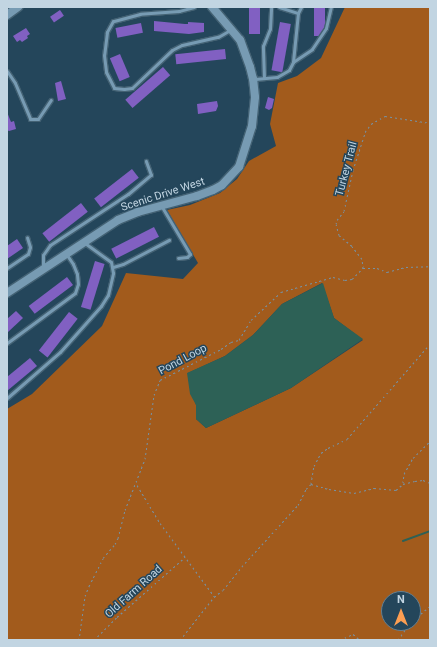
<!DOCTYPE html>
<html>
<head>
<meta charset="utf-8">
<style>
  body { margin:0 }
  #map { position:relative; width:437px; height:647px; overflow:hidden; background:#24465b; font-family:Roboto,sans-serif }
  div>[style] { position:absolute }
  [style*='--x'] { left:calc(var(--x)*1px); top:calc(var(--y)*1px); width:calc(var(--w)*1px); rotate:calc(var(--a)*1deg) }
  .forest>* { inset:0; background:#a25b1c }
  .water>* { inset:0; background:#2d6156 }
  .stream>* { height:1.5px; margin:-0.75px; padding:0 0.75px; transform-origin:0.75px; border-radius:0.75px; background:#2d6156 }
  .building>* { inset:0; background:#8160c2; transform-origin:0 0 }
  .path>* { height:1px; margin-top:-0.5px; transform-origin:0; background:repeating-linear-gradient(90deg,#7791a2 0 2px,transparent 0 5px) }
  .roads { filter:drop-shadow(1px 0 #446274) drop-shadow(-1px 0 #446274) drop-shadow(0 1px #446274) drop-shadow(0 -1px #446274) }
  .lane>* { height:3px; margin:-1.5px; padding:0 1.5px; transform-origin:1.5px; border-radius:1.5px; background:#779bb3 }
  .secondary>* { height:8px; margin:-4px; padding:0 4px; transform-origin:4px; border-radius:4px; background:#779bb3 }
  span { translate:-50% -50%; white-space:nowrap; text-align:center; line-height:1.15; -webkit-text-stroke:3px #24465b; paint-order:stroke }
  .street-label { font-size:11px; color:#c2d5e2 }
  .frame { position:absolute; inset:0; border:8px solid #c2d5e2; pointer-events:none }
  .north { position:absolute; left:381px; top:591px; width:40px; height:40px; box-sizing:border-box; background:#24465b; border:1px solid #637f91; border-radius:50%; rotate:0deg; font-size:11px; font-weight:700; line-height:16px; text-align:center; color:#c2d5e2 }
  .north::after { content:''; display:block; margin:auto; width:14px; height:18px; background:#fc9e52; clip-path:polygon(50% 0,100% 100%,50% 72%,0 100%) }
</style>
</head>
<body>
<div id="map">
  <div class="forest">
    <i style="clip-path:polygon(evenodd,345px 7px,430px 7px,430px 640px,7px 640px,7px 409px,32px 394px,102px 326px,126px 273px,183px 279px,198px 263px,167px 210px,190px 205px,220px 193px,237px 179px,249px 161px,276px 146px,270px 124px,278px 83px,297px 76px,321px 58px,345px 7px,322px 283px,334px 318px,363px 340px,291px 388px,206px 428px,196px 419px,196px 405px,188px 373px,225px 356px,253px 335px,282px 304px,322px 283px,345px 7px,389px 599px,413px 599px,413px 623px,389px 623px,389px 599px)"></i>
  </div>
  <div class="water">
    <i style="clip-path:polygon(323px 283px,334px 318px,363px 339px,291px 388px,206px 428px,196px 419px,196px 405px,190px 394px,187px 373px,225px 356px,253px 335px,282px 304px)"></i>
  </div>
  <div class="stream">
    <i style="--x:403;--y:541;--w:29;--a:-20"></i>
  </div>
  <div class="building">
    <i style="left:249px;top:7px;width:11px;height:27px"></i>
    <i style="left:314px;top:7px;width:11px;height:29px"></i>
    <i style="left:60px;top:10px;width:7px;height:12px;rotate:56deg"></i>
    <i style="clip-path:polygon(154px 21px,185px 24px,188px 24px,188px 22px,204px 23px,204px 32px,189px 34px,154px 31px)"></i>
    <i style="left:280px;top:22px;width:11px;height:49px;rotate:10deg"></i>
    <i style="left:141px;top:23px;width:10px;height:26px;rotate:79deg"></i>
    <i style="clip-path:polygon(26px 28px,30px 34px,27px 36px,28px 38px,22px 42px,20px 40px,17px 42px,13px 36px)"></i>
    <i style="left:225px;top:49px;width:10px;height:50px;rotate:84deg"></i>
    <i style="left:120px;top:54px;width:25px;height:11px;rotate:67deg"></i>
    <i style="left:163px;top:67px;width:11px;height:50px;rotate:49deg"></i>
    <i style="clip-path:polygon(61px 81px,66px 99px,58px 101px,55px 83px)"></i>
    <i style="clip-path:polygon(268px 97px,274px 99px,272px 108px,269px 110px,265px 108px)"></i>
    <i style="clip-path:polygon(217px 101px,218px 106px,216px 111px,198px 114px,197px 104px)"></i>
    <i style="clip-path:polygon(7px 112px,11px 122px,14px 121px,16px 129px,9px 131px,7px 130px)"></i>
    <i style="left:132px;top:169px;width:11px;height:48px;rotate:52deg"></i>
    <i style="left:81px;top:203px;width:11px;height:49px;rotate:52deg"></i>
    <i style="left:154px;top:227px;width:11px;height:48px;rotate:63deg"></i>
    <i style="clip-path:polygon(17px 239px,23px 248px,7px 259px,7px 246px)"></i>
    <i style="left:95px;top:261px;width:10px;height:48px;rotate:17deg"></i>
    <i style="left:67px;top:277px;width:10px;height:48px;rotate:53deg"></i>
    <i style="clip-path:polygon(16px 311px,23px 318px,7px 333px,7px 319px)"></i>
    <i style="left:69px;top:312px;width:11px;height:49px;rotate:38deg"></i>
    <i style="clip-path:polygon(30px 358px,37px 366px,7px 391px,7px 377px)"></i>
  </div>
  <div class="path">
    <i style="--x:363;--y:268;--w:9;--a:-96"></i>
    <i style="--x:362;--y:259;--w:16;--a:-128"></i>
    <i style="--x:352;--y:246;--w:17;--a:-140"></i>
    <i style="--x:339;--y:235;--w:11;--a:-105"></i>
    <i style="--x:336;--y:224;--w:4;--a:-76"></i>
    <i style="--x:337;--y:220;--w:11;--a:-52"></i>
    <i style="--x:344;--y:211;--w:42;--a:-77.6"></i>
    <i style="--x:353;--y:170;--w:40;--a:-72"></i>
    <i style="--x:365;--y:132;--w:10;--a:-53"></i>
    <i style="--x:371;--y:124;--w:16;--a:-30"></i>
    <i style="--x:385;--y:116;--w:46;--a:8.8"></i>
    <i style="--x:403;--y:483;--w:9;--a:-84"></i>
    <i style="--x:404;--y:474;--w:18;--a:-61"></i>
    <i style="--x:413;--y:458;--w:24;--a:-45"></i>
    <i style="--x:311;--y:484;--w:19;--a:16"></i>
    <i style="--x:329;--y:489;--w:25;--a:9"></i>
    <i style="--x:354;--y:493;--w:21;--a:-14"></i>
    <i style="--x:374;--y:488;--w:22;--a:5"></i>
    <i style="--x:396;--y:490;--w:9;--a:-41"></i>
    <i style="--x:403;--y:484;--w:12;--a:-14"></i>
    <i style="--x:415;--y:481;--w:8;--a:-7"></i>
    <i style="--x:423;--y:480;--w:8;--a:23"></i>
    <i style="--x:137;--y:485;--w:44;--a:58.8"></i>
    <i style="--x:160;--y:523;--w:91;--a:53.5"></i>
    <i style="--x:413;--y:620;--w:22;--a:-39"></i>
    <i style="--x:79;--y:640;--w:44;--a:-82.2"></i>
    <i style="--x:85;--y:596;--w:11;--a:-68"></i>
    <i style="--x:89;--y:586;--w:31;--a:-63"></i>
    <i style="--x:103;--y:558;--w:18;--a:-49"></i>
    <i style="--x:115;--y:544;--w:7;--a:-63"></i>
    <i style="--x:118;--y:538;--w:29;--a:-76"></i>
    <i style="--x:125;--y:510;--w:55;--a:-68.6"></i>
    <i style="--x:145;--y:459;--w:65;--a:-82"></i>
    <i style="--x:154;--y:395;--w:16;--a:-68"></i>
    <i style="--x:160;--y:380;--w:68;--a:-26.9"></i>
    <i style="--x:221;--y:349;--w:12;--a:-35"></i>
    <i style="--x:231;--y:342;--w:8;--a:-14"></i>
    <i style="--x:239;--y:340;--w:23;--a:-59"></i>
    <i style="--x:251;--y:320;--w:41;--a:-43"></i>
    <i style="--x:281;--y:292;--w:54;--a:-16.1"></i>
    <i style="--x:333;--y:277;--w:12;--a:14"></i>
    <i style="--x:345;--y:280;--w:7;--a:-8"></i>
    <i style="--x:352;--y:279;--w:16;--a:-45"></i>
    <i style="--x:363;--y:268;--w:14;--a:0"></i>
    <i style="--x:377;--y:268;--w:11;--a:22"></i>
    <i style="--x:387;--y:272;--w:20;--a:-15"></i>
    <i style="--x:406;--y:267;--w:24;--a:-2"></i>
    <i style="--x:94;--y:640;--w:33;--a:-45"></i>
    <i style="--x:117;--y:617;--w:91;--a:-41.4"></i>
    <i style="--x:180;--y:640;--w:55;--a:-51.7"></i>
    <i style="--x:214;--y:597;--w:11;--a:-38"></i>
    <i style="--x:223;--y:590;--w:35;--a:-51"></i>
    <i style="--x:245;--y:563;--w:79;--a:-47.6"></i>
    <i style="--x:298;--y:505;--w:18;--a:-63"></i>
    <i style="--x:306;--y:489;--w:7;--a:-45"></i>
    <i style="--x:311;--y:484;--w:18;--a:-81"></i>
    <i style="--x:314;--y:466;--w:15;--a:-62"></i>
    <i style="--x:321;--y:453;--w:9;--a:-36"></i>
    <i style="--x:328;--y:448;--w:21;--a:-25"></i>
    <i style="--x:347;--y:439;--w:126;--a:-48.9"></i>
    <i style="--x:340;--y:640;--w:14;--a:-25"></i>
    <i style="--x:353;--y:634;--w:9;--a:41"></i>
    <i style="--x:398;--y:640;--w:21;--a:-55"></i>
  </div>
  <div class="roads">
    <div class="lane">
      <i style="--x:194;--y:7;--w:16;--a:165"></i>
      <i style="--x:179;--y:11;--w:39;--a:176"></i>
      <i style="--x:140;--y:14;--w:28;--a:165"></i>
      <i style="--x:113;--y:21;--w:13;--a:119"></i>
      <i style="--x:107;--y:32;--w:23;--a:97"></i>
      <i style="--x:104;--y:55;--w:17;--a:83"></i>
      <i style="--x:106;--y:72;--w:18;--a:63"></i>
      <i style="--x:114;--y:88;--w:10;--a:6"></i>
      <i style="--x:124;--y:89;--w:8;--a:-7"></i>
      <i style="--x:132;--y:88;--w:55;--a:-43.5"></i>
      <i style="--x:172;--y:50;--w:11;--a:-27"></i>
      <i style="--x:182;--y:45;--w:37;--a:-13"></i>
      <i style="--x:218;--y:37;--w:14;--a:-30"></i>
      <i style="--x:279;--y:7;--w:20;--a:18"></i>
      <i style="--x:293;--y:62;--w:49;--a:-84.2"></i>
      <i style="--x:298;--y:13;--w:7;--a:-63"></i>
      <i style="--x:7;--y:71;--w:14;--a:56"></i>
      <i style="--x:15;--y:83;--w:39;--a:67"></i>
      <i style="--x:30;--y:119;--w:8;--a:0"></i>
      <i style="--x:38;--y:119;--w:23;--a:-56"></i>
      <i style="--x:264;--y:78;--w:32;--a:-92"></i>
      <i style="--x:263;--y:46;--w:18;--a:-68"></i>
      <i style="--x:270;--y:29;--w:22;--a:-87"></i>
      <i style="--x:255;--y:79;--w:22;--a:-5"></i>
      <i style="--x:277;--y:77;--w:14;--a:-30"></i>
      <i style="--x:289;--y:70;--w:9;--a:-63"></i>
      <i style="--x:293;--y:62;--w:23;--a:-34"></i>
      <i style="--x:312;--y:49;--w:25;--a:-56"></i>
      <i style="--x:326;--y:28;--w:22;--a:-77"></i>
      <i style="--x:162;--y:207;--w:55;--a:59.2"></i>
      <i style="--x:190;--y:254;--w:4;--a:135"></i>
      <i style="--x:187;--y:257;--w:9;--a:174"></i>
      <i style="--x:43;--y:267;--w:12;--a:-90"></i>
      <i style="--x:43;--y:255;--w:12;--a:-55"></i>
      <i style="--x:50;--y:245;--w:93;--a:-33.2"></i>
      <i style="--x:128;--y:194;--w:30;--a:-40"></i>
      <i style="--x:151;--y:175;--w:15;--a:-110"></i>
      <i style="--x:113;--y:267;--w:10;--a:-17"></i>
      <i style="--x:123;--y:264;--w:52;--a:-27.6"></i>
      <i style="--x:7;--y:268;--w:25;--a:-34"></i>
      <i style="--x:28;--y:254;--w:7;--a:-74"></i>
      <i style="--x:30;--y:247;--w:10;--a:-107"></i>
      <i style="--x:7;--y:343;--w:84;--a:-36.3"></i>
      <i style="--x:75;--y:293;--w:9;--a:-72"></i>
      <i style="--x:78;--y:284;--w:10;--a:-96"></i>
      <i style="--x:77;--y:274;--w:11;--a:-112"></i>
      <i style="--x:73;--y:264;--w:11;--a:-124"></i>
      <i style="--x:7;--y:398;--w:70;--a:-41"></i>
      <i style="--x:60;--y:352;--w:62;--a:-48.3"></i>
      <i style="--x:101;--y:306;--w:13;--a:-58"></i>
      <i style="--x:108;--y:295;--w:23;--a:-77"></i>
      <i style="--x:113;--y:273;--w:11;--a:-100"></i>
      <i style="--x:111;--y:262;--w:32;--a:-144"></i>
    </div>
    <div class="secondary">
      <i style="--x:7;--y:15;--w:14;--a:-36"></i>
      <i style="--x:7;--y:293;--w:133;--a:-33.3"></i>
      <i style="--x:118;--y:220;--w:22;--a:-22"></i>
      <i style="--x:138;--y:212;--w:61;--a:-15.2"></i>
      <i style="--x:197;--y:196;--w:17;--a:-21"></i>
      <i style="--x:213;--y:190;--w:10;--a:-29"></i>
      <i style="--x:222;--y:185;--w:25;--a:-47"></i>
      <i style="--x:239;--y:167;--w:43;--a:-72.4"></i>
      <i style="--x:252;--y:126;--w:29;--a:-84"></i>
      <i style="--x:255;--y:97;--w:18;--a:-96"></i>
      <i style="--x:253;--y:79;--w:12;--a:-104"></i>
      <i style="--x:250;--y:67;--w:29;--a:-110"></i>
      <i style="--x:240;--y:40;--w:43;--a:-130.3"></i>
    </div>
  </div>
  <div class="street-label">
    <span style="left:347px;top:169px;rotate:-75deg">Turkey Trail</span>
    <span style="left:163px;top:195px;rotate:-18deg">Scenic Drive West</span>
    <span style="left:183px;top:360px;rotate:-28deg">Pond Loop</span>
    <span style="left:134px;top:592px;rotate:-42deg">Old Farm Road</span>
  </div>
  <div class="frame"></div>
  <div class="north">N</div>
</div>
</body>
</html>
